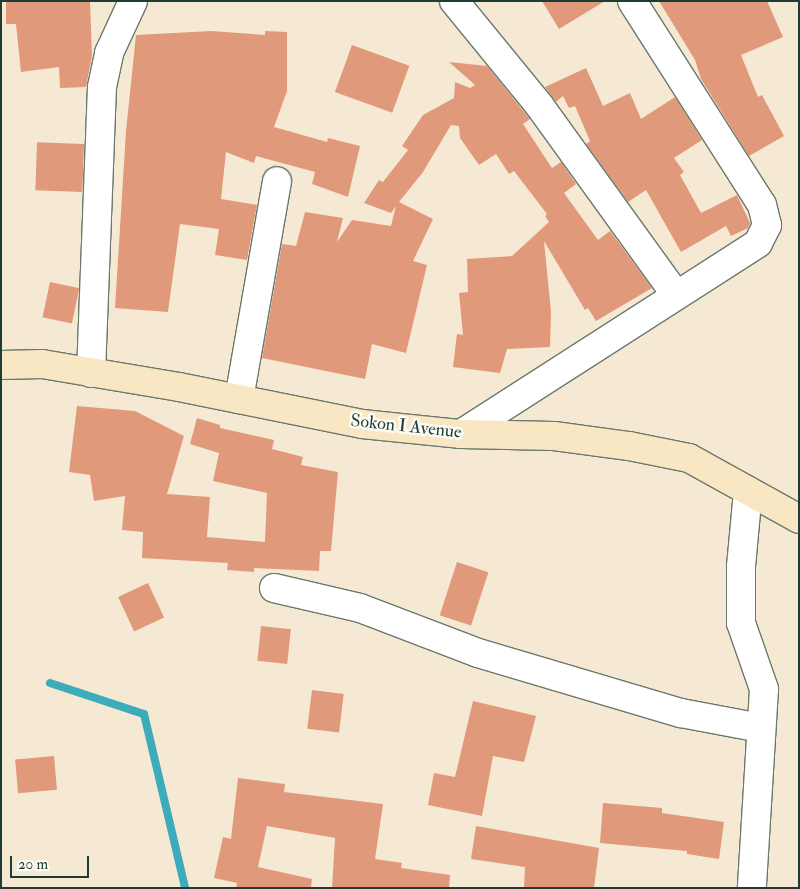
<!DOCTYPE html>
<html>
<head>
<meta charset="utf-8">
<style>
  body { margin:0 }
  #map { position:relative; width:800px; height:889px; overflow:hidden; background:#f6e9d3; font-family:"IM FELL Double Pica",serif }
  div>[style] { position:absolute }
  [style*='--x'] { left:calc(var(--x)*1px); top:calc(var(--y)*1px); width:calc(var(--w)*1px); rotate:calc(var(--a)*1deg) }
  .stream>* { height:8px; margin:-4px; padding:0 4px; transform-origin:4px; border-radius:4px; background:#3dacba }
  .building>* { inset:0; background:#e0997a; transform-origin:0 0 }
  .roads { filter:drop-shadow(1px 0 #6a796c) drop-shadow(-1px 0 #6a796c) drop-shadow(0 1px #6a796c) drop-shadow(0 -1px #6a796c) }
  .street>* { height:28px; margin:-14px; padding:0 14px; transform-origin:14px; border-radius:14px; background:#fff }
  .secondary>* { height:28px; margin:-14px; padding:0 14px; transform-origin:14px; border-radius:14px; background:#f9e7c3 }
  span { translate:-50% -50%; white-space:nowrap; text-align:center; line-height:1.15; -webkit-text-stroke:5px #fdfcf7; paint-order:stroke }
  .street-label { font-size:18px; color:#1f3d34 }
  .frame { position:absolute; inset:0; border:2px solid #1f3d34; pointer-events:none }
  .scale { position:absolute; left:10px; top:856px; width:79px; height:22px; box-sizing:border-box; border:2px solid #1f3d34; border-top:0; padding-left:6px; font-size:15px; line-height:18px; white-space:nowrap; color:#1f3d34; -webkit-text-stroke:4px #fdfcf7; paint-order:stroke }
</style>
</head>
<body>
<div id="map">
  <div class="stream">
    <i style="--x:50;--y:683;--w:99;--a:18.3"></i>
    <i style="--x:144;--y:714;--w:179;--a:76.7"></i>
  </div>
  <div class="building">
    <i style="clip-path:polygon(6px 1px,90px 1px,92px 56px,86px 87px,60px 88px,59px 67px,21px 72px,16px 24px,6px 24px)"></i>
    <i style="clip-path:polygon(542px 1px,605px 1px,559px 29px)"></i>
    <i style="clip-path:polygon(659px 1px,767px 1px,783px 37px,741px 55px,758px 97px,762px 95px,784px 136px,749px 156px,701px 79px,695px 60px)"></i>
    <i style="clip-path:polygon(211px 31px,265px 35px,265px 31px,287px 32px,287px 91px,274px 127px,327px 142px,328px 138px,360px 146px,348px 197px,312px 184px,315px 172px,256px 156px,254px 163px,226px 152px,221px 199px,257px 205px,247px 260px,215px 255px,219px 229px,180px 224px,168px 312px,115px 308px,126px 131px,136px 35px)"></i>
    <i style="left:352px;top:45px;width:61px;height:50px;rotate:20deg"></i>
    <i style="clip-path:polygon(449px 62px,487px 66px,530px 119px,523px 124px,552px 168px,561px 162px,576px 184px,564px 193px,598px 240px,610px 231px,652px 288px,596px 321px,588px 308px,585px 310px,544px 241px,551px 312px,550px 347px,507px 349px,500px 373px,453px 367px,457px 334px,463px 335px,459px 293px,468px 292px,467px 259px,512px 256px,549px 222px,545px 216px,547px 214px,514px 171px,509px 174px,496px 154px,479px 165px,460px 138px,459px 126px,451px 125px,423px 172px,399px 202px,433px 219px,413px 261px,427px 265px,406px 353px,372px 344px,365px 379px,262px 358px,282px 244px,296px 246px,305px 212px,343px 218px,337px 242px,352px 220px,391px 226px,396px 206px,391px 213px,364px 203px,379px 180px,383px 182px,408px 150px,402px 146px,423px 115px,454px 98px,455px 82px,470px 88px,475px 85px)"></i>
    <i style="clip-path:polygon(586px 68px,603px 106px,630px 93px,641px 119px,675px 97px,702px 140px,674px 158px,684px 172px,680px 175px,701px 213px,737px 195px,750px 223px,748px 228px,731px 236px,726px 226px,681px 252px,646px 190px,628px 202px,586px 144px,590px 141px,575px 106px,569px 108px,563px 96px,556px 102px,545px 87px)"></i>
    <i style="left:84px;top:144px;width:48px;height:47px;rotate:92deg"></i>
    <i style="left:50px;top:282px;width:30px;height:36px;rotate:12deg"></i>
    <i style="clip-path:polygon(77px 406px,135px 411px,184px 436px,167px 494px,210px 497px,207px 537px,265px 542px,267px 493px,213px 481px,219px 453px,190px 444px,197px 418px,220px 425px,220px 428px,274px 440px,272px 449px,303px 457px,301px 465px,338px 472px,331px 551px,320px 551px,319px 571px,254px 568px,254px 572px,227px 570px,228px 563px,142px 558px,143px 532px,122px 530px,125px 496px,94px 501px,90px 475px,69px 472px)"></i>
    <i style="left:457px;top:562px;width:33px;height:56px;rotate:18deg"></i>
    <i style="left:148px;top:583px;width:38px;height:33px;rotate:65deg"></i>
    <i style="left:261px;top:626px;width:30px;height:35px;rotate:6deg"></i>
    <i style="left:312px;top:690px;width:32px;height:39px;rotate:7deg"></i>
    <i style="clip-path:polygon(473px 701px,536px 716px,524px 762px,493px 756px,482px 816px,428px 805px,434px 773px,455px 777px)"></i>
    <i style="left:54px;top:756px;width:34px;height:39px;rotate:85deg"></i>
    <i style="clip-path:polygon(238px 778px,285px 784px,284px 792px,383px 804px,375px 859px,402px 863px,401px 868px,450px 875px,449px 888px,332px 888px,335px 838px,267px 826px,258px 867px,312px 879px,311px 888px,236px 888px,237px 883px,214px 878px,223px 837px,231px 839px)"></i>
    <i style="clip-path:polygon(603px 803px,662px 808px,662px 813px,724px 822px,719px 859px,687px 854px,687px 851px,600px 843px)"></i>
    <i style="clip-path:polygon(476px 826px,599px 848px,594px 888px,524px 888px,525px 867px,471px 859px)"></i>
  </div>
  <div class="roads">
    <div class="street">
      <i style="--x:454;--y:1;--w:134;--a:50.7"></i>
      <i style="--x:539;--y:105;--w:234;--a:54.2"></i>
      <i style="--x:91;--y:373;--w:286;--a:-87.8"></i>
      <i style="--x:102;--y:87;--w:35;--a:-78"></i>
      <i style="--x:109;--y:53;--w:57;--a:-65.2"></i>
      <i style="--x:239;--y:399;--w:221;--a:-80.1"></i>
      <i style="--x:461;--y:434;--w:353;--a:-32.7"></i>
      <i style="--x:758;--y:243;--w:20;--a:-63"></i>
      <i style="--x:767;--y:225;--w:21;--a:-104"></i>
      <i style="--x:762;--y:205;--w:242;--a:-122.5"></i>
      <i style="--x:748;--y:491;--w:76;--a:95.3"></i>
      <i style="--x:741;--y:567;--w:56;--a:90"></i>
      <i style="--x:741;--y:623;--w:70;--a:70.8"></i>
      <i style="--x:764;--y:689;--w:199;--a:93.5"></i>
      <i style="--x:274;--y:588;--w:88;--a:13.1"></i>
      <i style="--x:360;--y:608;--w:126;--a:20.9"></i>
      <i style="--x:478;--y:653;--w:212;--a:16.5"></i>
      <i style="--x:681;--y:713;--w:81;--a:10.6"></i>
    </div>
    <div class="secondary">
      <i style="--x:1;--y:365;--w:41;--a:-1.4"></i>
      <i style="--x:42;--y:364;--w:139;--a:9.5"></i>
      <i style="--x:179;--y:387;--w:187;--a:11.4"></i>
      <i style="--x:362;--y:424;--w:100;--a:5.8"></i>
      <i style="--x:461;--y:434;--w:93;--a:1.2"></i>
      <i style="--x:554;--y:436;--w:76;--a:7.6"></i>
      <i style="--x:629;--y:446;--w:61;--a:11.3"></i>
      <i style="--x:689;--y:458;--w:126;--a:29"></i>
    </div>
  </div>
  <div class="street-label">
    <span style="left:406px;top:427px;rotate:6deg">Sokon I Avenue</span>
  </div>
  <div class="frame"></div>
  <div class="scale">20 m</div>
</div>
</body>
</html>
